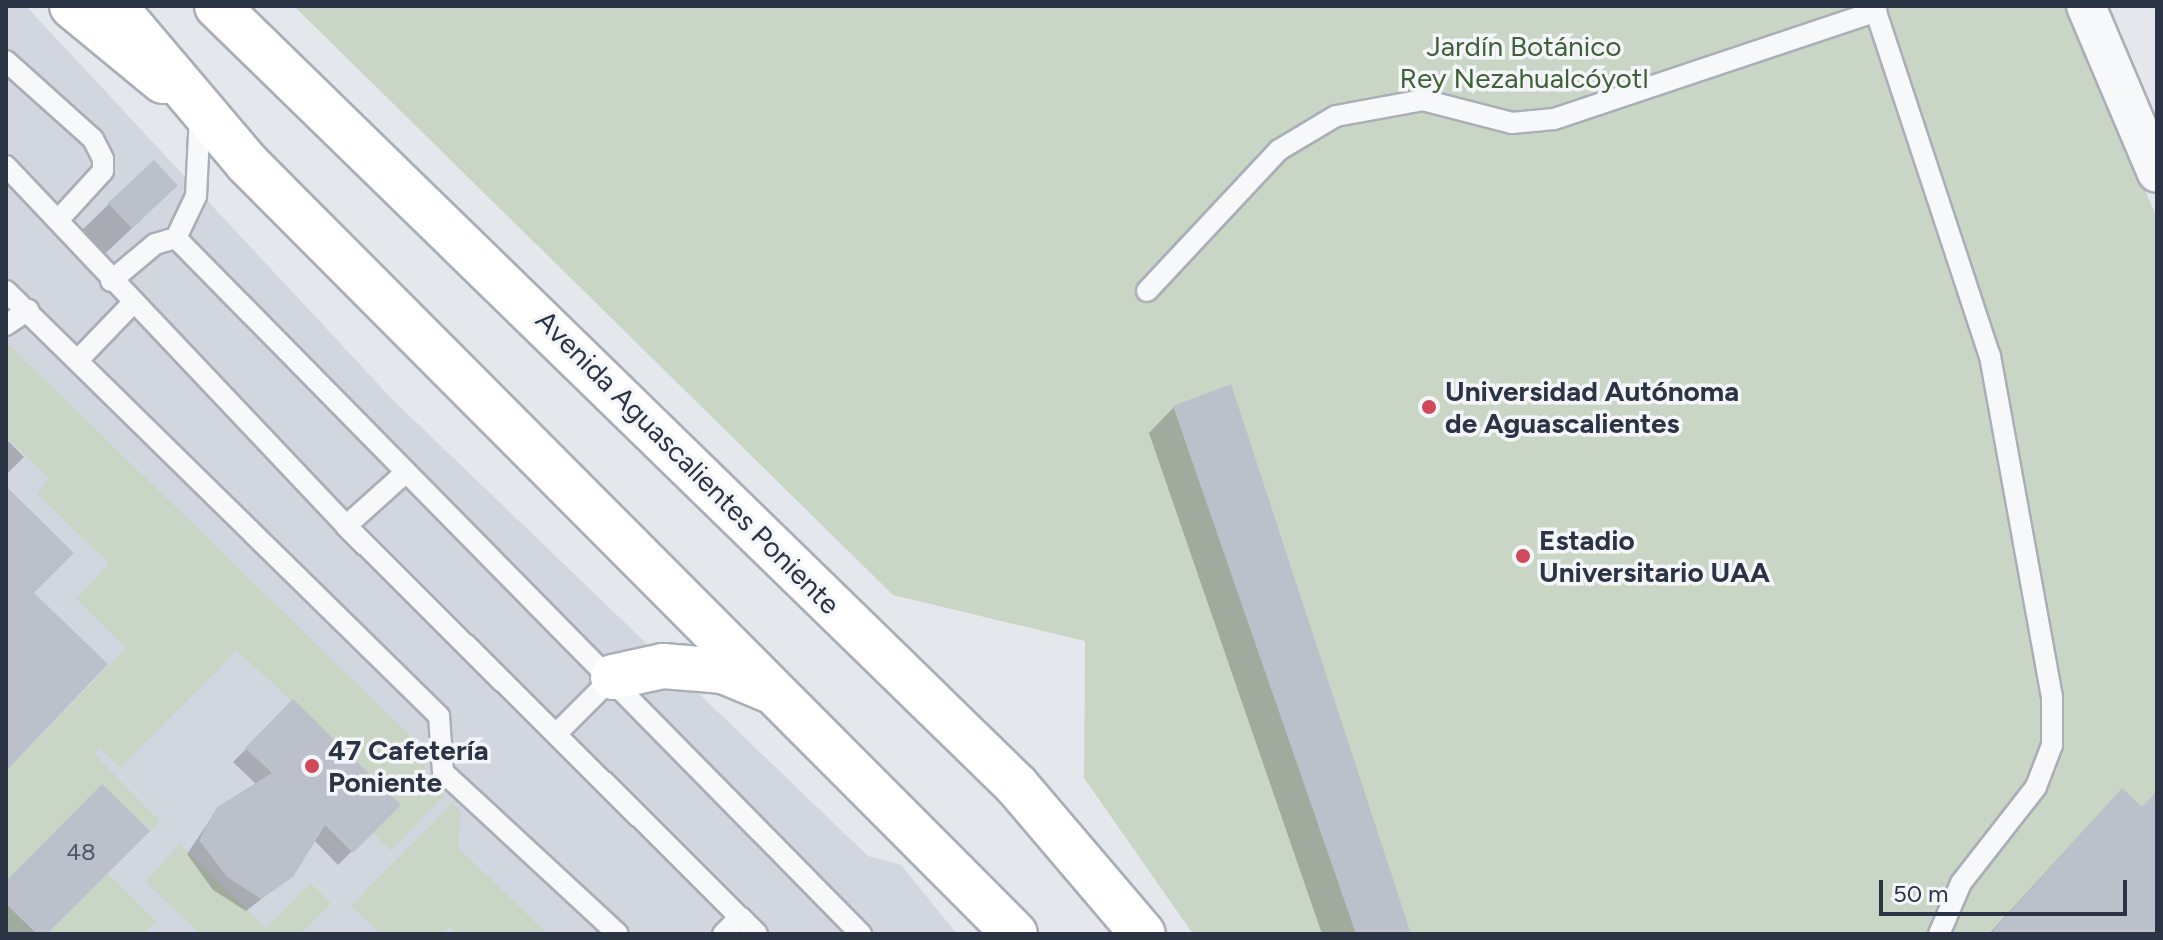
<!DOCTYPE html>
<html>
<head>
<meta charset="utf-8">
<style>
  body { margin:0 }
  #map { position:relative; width:2163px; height:940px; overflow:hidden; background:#e4e7ec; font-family:Figtree,sans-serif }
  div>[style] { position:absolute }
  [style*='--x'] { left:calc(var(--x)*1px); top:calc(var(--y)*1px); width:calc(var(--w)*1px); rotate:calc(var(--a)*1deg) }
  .built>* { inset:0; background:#d2d6de }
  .green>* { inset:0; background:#c9d6c5 }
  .shadow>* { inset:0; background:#0003 }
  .building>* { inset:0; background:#bbc0ca; transform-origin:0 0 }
  .roads { filter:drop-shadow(2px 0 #a9aeb7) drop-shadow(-2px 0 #a9aeb7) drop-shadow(0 2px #a9aeb7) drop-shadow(0 -2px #a9aeb7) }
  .lane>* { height:20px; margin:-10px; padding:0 10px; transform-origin:10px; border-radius:10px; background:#f7f8fa }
  .street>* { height:38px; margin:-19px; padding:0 19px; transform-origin:19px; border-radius:19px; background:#f7f8fa }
  .secondary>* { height:44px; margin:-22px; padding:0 22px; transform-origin:22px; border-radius:22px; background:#fff }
  .primary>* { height:44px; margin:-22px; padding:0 22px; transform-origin:22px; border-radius:22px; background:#fff }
  .dots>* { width:22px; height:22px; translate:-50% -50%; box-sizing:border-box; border:4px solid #f4f6f9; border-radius:50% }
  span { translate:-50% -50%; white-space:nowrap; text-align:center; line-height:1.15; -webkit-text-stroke:7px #f4f6f9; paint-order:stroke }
  .number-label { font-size:24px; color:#4f5766 }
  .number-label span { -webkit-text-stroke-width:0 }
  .park-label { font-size:28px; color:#3f6138 }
  .poi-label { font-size:28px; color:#2b3445; font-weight:700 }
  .left { translate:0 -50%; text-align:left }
  .street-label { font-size:28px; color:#2b3445 }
  .frame { position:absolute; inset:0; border:8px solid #2b3445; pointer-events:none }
  .scale { position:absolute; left:1879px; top:880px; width:248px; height:36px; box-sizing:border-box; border:4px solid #2b3445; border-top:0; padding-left:10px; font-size:24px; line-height:28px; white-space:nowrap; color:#2b3445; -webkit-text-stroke:6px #f4f6f9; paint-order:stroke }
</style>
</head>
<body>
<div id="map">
  <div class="built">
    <i style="clip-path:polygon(6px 6px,26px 6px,393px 400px,868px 856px,901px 865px,957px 934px,6px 934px)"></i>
  </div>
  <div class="green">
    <i style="clip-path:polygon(294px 6px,2066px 6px,2157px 218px,2157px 934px,1193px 934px,1084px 778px,1085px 641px,893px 595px)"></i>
    <i style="clip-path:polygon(6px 342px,419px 744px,428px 781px,444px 796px,391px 851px,373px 833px,401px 805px,237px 650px,121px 768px,100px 748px,94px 754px,160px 821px,150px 831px,102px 785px,6px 881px,6px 771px,126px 648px,76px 599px,109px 563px,37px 494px,49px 478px,6px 437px)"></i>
    <i style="clip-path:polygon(452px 803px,461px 812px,458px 847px,547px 934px,456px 934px,449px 927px,442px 934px,381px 934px,351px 906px)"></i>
    <i style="clip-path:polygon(180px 844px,266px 928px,310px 883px,331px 903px,301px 934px,200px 934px,145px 881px)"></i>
    <i style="clip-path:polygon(107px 873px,156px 921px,143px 934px,47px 934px)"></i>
    <i style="clip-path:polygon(6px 904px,37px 934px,6px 934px)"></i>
  </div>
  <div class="shadow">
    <i style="clip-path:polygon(109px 204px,142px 219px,97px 261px,75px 237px)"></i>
    <i style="clip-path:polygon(1174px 407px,1410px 934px,1322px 934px,1149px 433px)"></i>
    <i style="clip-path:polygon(6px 439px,24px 457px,6px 475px)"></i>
    <i style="clip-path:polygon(293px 702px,398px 805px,338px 865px,314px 840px,291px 876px,246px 911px,213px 890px,187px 854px,218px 808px,257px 785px,233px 762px)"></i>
    <i style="clip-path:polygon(2157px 804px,2157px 934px,1989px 934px,2097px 816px)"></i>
    <i style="clip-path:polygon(6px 884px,44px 934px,6px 934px)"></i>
  </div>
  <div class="building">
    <i style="left:154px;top:160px;width:35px;height:63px;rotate:47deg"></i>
    <i style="clip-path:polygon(1231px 384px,1411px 934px,1356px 934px,1173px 406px)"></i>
    <i style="clip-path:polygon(6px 486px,74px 553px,34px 593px,108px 664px,6px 771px)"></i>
    <i style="clip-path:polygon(293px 699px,401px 805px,353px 853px,325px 825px,293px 877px,261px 899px,227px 877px,199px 840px,217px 807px,272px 773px,245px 748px)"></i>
    <i style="clip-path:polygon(102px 784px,150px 831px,47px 934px,37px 934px,6px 904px,6px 881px)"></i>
    <i style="clip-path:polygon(2122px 788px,2142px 807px,2157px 791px,2157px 934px,1990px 934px)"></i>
  </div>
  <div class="roads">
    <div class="lane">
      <i style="--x:1874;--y:6;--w:369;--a:71.7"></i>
      <i style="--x:1990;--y:356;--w:348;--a:79.7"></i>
      <i style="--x:2052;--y:698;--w:47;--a:90"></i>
      <i style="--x:2052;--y:745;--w:45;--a:110.9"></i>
      <i style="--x:2036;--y:787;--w:122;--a:128"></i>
      <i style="--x:1961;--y:883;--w:56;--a:113.3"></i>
      <i style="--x:6;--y:61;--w:117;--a:41.9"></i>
      <i style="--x:93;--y:139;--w:22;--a:63"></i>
      <i style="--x:103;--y:159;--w:12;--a:90"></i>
      <i style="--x:103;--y:171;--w:65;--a:132.5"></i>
      <i style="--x:6;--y:166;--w:495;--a:46.6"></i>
      <i style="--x:346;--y:526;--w:579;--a:44.79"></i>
      <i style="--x:176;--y:238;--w:47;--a:-64.5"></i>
      <i style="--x:196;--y:196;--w:81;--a:-87.2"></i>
      <i style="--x:111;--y:281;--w:57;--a:-40.1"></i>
      <i style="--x:155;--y:244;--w:22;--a:-16"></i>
      <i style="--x:176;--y:238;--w:977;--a:45.46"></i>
      <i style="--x:6;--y:291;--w:607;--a:44.47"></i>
      <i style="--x:439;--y:716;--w:56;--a:85.9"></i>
      <i style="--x:443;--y:772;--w:238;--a:42.8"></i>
      <i style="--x:1147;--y:291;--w:193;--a:-46.9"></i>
      <i style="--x:1279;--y:150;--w:66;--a:-30.8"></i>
      <i style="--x:1336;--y:116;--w:88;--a:-10.4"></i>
      <i style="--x:1423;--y:100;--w:92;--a:14.5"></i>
      <i style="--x:1512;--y:123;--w:42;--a:-5.4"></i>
      <i style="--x:1554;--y:119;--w:340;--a:-18.5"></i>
      <i style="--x:6;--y:325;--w:27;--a:-34"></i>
      <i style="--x:78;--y:360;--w:76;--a:-46.1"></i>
      <i style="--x:346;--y:526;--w:78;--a:-41.9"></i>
      <i style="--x:557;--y:733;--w:79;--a:-45"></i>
      <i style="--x:723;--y:934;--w:24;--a:-45"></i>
    </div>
    <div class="street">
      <i style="--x:2086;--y:6;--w:181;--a:67"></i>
    </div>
    <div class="secondary">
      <i style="--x:72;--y:6;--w:118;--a:39.5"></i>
    </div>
    <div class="primary">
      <i style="--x:114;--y:6;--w:206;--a:49.7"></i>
      <i style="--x:247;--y:163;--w:1088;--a:45.11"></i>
      <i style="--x:217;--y:6;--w:1117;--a:44.27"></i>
      <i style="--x:1017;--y:786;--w:194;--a:49.6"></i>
      <i style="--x:613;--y:677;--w:51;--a:-12.4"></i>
      <i style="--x:663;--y:666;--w:60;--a:4.8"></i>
      <i style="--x:723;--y:671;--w:50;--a:22.4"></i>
    </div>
  </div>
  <div class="dots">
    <i style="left:1429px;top:407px;background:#d1495b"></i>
    <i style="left:1523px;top:556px;background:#d1495b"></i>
    <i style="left:312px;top:766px;background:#d1495b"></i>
  </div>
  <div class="number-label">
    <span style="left:81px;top:852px">48</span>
  </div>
  <div class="park-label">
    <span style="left:1524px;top:62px">Jardín Botánico<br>Rey Nezahualcóyotl</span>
  </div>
  <div class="poi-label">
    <span class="left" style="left:1445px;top:407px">Universidad Autónoma<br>de Aguascalientes</span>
    <span class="left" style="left:1539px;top:556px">Estadio<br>Universitario UAA</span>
    <span class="left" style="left:328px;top:766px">47 Cafetería<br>Poniente</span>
  </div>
  <div class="street-label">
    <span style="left:688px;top:462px;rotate:45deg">Avenida Aguascalientes Poniente</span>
  </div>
  <div class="frame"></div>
  <div class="scale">50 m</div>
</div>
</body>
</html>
